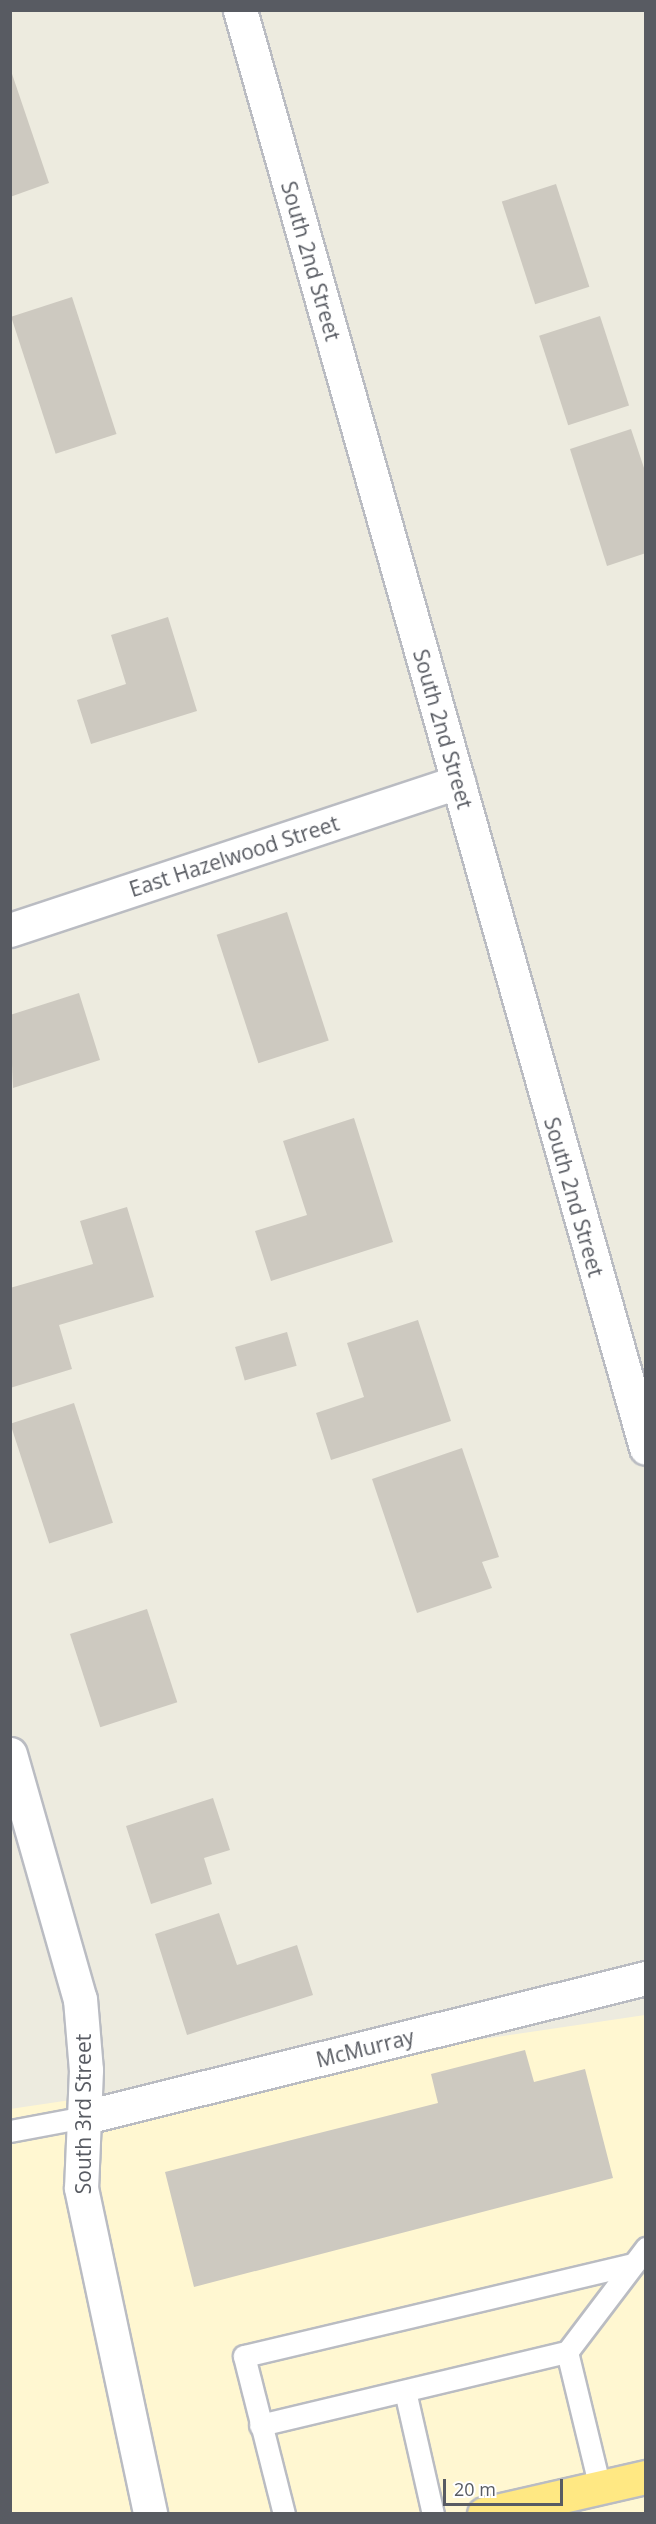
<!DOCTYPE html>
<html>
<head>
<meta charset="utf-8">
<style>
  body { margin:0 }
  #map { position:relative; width:656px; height:2524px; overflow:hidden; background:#edebdf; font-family:"Open Sans",sans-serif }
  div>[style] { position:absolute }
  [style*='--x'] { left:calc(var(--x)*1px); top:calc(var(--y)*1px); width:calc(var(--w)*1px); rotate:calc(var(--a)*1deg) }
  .commercial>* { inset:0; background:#fff7d1 }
  .building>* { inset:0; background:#cdc9c0; transform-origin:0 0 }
  .roads { filter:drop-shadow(2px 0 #babcc2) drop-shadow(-2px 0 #babcc2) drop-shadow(0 2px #babcc2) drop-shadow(0 -2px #babcc2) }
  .lane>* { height:21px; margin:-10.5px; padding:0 10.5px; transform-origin:10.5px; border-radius:10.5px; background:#fff }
  .street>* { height:33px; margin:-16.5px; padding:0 16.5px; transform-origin:16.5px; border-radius:16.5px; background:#fff }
  .secondary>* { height:33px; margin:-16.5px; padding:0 16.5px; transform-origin:16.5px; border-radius:16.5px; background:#fff }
  .highway>* { height:33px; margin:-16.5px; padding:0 16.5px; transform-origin:16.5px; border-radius:16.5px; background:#ffe883 }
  span { translate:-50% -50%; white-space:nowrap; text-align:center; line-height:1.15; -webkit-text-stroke:4.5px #fff; paint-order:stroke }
  .street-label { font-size:21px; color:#585b62 }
  .frame { position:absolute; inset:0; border:12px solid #585b62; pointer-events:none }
  .scale { position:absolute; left:443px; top:2479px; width:120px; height:27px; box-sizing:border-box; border:3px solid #585b62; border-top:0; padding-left:8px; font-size:18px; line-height:21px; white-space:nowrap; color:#585b62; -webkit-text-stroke:4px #fff; paint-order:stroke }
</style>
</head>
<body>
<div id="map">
  <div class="commercial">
    <i style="clip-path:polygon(645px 2015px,645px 2513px,11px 2513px,10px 2109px)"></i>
  </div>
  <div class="building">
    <i style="clip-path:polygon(10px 68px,49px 183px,10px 197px)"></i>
    <i style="left:556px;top:184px;width:108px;height:57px;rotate:72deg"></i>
    <i style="left:72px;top:297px;width:144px;height:64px;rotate:72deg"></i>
    <i style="left:600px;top:316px;width:94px;height:64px;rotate:72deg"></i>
    <i style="clip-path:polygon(631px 429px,646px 474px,646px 553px,607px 566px,570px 449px)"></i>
    <i style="clip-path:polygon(168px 617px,197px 711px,91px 744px,77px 700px,126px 684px,111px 635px)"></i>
    <i style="left:287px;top:912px;width:135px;height:74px;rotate:72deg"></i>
    <i style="clip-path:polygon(79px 993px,100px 1060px,13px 1088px,10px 1015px)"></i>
    <i style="clip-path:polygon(354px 1118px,393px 1242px,271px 1281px,255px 1231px,307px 1215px,283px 1141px)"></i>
    <i style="clip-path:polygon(127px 1207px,154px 1297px,59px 1325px,72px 1369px,10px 1388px,10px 1288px,93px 1264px,80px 1221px)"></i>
    <i style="clip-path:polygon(418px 1320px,451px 1421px,331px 1460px,316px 1413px,364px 1397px,347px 1343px)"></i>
    <i style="left:287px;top:1332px;width:35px;height:54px;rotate:74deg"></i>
    <i style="left:74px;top:1403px;width:126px;height:67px;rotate:72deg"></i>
    <i style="clip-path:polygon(462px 1448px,499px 1557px,482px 1562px,492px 1588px,417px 1613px,372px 1479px)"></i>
    <i style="left:147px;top:1609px;width:98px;height:81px;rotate:72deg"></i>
    <i style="clip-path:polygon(213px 1798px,230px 1850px,204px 1858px,212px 1884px,151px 1904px,126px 1826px)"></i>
    <i style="clip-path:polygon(219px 1913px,237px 1965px,297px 1945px,313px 1995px,187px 2035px,155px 1934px)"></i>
    <i style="clip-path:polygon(525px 2050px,534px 2082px,585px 2069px,613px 2178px,194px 2287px,165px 2172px,438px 2103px,431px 2074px)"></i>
  </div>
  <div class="roads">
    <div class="lane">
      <i style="--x:10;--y:2131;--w:76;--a:-10.6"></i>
      <i style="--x:405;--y:2391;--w:126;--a:77.2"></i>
      <i style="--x:260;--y:2425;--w:316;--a:-13.4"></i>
      <i style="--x:600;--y:2488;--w:140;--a:-103.6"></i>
      <i style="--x:567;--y:2352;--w:131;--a:-52.8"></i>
      <i style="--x:284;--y:2514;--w:163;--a:-104.2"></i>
      <i style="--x:244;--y:2356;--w:400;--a:-13.3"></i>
    </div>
    <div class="street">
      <i style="--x:10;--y:930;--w:472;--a:-18.3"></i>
      <i style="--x:10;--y:1754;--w:255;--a:74.1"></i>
      <i style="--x:80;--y:1999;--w:71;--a:85.2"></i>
      <i style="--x:86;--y:2070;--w:118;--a:92.4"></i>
      <i style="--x:81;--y:2188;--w:333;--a:78"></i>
      <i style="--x:85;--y:2117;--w:578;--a:-13.92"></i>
    </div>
    <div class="secondary">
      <i style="--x:240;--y:10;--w:1494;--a:74.23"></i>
    </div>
    <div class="highway">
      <i style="--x:484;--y:2514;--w:166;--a:-12.9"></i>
    </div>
  </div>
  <div class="street-label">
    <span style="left:311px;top:261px;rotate:74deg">South 2nd Street</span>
    <span style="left:443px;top:729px;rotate:74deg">South 2nd Street</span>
    <span style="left:234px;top:856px;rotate:-18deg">East Hazelwood Street</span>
    <span style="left:574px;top:1197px;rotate:74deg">South 2nd Street</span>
    <span style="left:365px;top:2048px;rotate:-14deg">McMurray</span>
    <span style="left:83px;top:2114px;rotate:-90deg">South 3rd Street</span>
  </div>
  <div class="frame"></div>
  <div class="scale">20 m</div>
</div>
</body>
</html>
